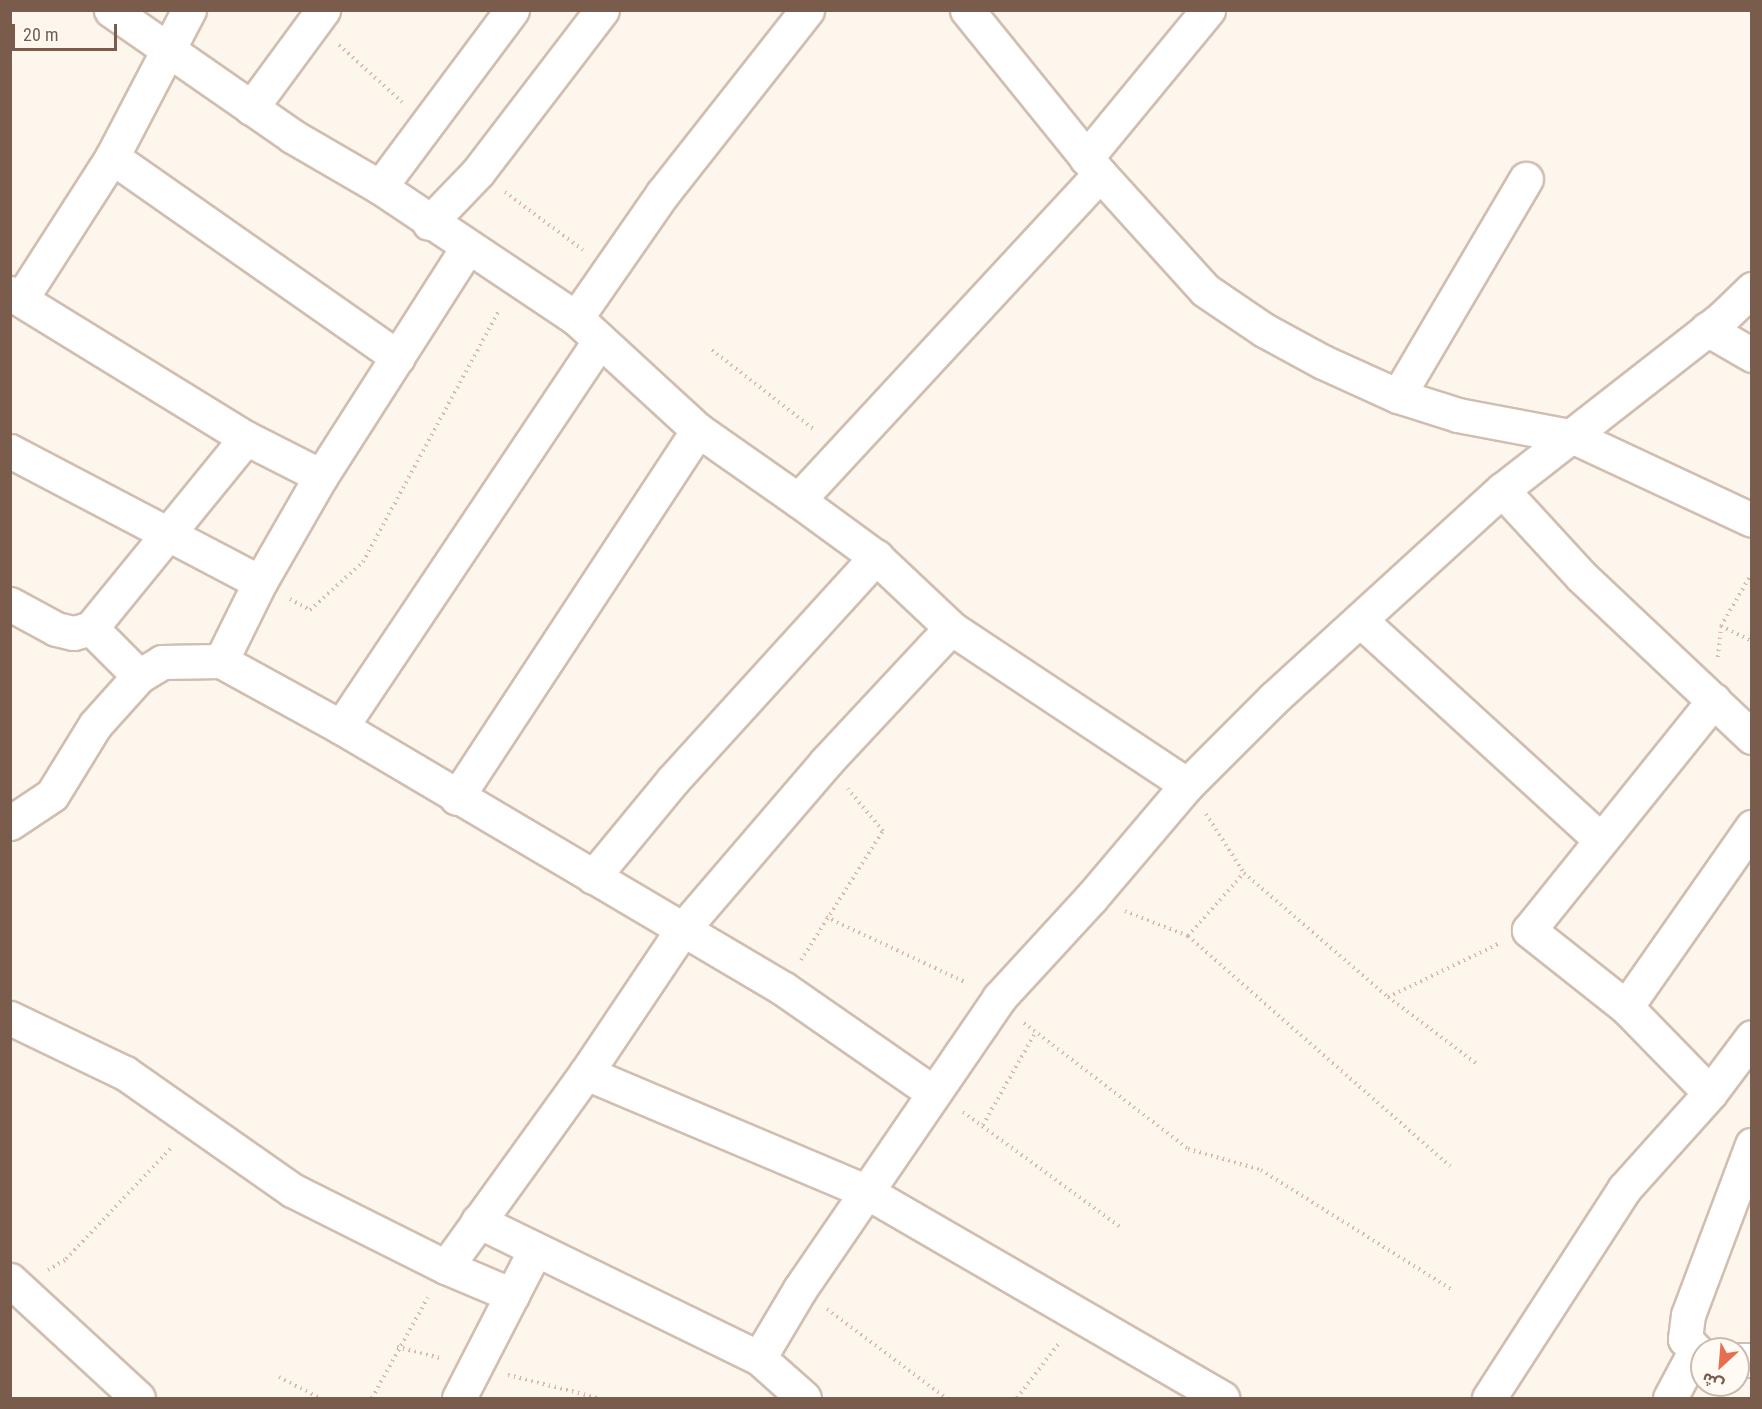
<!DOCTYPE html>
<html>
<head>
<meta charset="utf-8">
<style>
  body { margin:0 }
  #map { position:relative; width:1762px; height:1409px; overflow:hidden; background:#fdf6ec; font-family:"Roboto Condensed","Noto Sans Arabic",sans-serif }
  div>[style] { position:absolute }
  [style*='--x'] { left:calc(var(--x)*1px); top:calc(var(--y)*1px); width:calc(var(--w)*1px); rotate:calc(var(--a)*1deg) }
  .path>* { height:4px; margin-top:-2px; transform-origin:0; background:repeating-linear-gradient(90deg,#d9b8a5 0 1.5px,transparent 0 6px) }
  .roads { filter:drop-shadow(2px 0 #d1beb0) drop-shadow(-2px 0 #d1beb0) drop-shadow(0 2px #d1beb0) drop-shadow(0 -2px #d1beb0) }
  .street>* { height:33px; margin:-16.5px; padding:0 16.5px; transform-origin:16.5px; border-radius:16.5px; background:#fff }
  span { translate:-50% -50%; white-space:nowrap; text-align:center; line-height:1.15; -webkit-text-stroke:6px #fffaf3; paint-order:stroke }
  .frame { position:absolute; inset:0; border:12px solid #7a5c4d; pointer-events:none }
  .north { position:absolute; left:1690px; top:1337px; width:60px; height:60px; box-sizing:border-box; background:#fffaf3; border:2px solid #cabbb1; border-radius:50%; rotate:206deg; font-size:16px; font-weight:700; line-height:24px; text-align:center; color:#7a5c4d }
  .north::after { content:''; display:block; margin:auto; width:21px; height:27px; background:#e76f51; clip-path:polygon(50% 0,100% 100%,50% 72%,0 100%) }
  .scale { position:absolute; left:12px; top:24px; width:105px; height:27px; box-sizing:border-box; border:3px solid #7a5c4d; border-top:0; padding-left:8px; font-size:18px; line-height:21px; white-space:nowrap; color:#7a5c4d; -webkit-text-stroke:4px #fffaf3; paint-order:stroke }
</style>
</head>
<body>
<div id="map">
  <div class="path">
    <i style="--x:339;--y:45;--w:85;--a:42.1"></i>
    <i style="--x:505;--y:192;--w:97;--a:36.6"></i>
    <i style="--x:712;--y:350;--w:132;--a:37.9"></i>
    <i style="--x:290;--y:599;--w:23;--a:29"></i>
    <i style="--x:310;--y:610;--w:72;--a:-42.2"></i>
    <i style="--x:363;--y:562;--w:288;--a:-61.6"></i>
    <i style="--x:1721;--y:626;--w:34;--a:26"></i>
    <i style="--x:1718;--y:657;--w:31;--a:-84"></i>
    <i style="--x:1721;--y:626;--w:61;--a:-59.7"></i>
    <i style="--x:1206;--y:814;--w:70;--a:57.2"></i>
    <i style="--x:1244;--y:873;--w:190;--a:40.7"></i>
    <i style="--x:1388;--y:997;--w:111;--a:37"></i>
    <i style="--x:1125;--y:911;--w:68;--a:21.6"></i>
    <i style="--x:1188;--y:936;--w:349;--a:41.3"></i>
    <i style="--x:826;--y:917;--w:156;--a:25.1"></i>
    <i style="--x:1188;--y:936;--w:84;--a:-48.4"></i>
    <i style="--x:801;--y:960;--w:153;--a:-57.6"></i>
    <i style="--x:883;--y:831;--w:55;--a:-129.8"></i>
    <i style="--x:1388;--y:997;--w:122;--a:-25.7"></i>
    <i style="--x:1024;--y:1023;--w:207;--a:37.5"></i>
    <i style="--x:1188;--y:1149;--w:76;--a:16"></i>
    <i style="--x:1261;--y:1170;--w:224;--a:32.1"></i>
    <i style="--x:963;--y:1112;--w:195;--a:36.2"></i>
    <i style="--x:983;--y:1125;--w:106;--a:-60.5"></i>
    <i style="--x:48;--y:1270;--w:21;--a:-31"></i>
    <i style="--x:66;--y:1259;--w:154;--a:-46.6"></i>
    <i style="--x:827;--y:1309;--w:149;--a:36.8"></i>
    <i style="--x:397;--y:1347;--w:44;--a:14.3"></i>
    <i style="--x:508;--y:1375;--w:93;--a:14.3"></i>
    <i style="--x:279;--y:1377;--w:46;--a:27.1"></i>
    <i style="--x:372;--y:1398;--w:115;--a:-61"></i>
    <i style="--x:1017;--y:1398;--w:69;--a:-52.6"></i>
  </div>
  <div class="roads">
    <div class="street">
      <i style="--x:111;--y:10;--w:221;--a:34.8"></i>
      <i style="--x:292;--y:136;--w:102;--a:30.1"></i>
      <i style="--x:380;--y:187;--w:236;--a:33.8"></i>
      <i style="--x:576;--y:318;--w:166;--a:42.6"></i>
      <i style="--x:698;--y:430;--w:440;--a:123.3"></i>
      <i style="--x:967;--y:10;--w:211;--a:51"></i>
      <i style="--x:1100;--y:174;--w:444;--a:132.8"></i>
      <i style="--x:798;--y:500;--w:97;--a:36.2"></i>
      <i style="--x:876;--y:557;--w:103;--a:43.4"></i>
      <i style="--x:951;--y:628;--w:283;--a:33.6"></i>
      <i style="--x:251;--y:108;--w:122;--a:-53.7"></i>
      <i style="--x:112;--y:157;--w:349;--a:35"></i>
      <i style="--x:1086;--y:158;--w:192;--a:-50.5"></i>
      <i style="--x:1100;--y:174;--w:156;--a:47.8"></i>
      <i style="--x:1205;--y:290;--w:71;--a:34.1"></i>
      <i style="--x:1264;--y:330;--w:67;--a:28.5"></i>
      <i style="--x:1323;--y:362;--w:82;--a:24.4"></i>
      <i style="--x:1398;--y:396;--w:63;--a:17.6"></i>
      <i style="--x:1458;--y:415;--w:118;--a:10.7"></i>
      <i style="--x:1574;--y:437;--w:196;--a:25"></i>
      <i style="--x:380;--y:187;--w:221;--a:-53.3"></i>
      <i style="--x:429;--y:223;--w:71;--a:-46.1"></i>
      <i style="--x:478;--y:172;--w:204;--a:-52.6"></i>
      <i style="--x:467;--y:248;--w:271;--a:122.6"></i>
      <i style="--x:321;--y:476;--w:122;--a:119.9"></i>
      <i style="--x:260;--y:582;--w:88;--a:116.3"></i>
      <i style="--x:221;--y:661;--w:137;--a:28.8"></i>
      <i style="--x:341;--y:727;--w:515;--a:30.6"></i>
      <i style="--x:784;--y:989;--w:180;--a:34.8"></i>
      <i style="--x:10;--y:293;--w:277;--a:31.6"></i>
      <i style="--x:246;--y:438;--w:84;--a:26.9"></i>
      <i style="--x:21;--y:299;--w:169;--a:-57.3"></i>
      <i style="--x:112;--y:157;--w:166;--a:-62.4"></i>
      <i style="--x:576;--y:318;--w:152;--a:-55.2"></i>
      <i style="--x:663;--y:193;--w:233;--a:-51.8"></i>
      <i style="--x:1707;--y:329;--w:52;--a:30"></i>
      <i style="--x:1398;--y:396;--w:252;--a:-59.5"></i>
      <i style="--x:698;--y:430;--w:122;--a:35"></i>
      <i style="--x:10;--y:451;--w:282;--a:27.7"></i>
      <i style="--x:1502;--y:490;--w:117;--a:47.4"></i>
      <i style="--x:1581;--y:576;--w:235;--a:43.3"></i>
      <i style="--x:10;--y:604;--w:52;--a:28.5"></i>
      <i style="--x:56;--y:629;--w:18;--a:13"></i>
      <i style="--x:74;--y:633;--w:18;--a:-16"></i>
      <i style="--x:91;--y:628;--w:245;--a:-50.8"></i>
      <i style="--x:1360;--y:620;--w:326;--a:42.4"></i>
      <i style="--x:91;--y:628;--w:68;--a:45"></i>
      <i style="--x:341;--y:727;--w:463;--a:-56.2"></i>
      <i style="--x:10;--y:823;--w:50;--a:-33.7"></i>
      <i style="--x:52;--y:795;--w:82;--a:-58.4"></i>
      <i style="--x:95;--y:725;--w:66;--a:-48.1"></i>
      <i style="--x:139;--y:676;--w:27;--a:-31"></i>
      <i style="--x:162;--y:662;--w:59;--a:-1"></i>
      <i style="--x:593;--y:877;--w:126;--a:-50.5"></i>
      <i style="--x:673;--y:780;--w:302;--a:-47.7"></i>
      <i style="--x:1626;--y:1007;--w:220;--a:-55"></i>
      <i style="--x:10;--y:1018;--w:127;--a:25.6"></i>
      <i style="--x:125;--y:1073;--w:204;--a:35"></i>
      <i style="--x:292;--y:1190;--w:172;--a:26.6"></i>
      <i style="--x:446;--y:1267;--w:72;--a:23"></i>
      <i style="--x:586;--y:1073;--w:303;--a:22.9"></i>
      <i style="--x:865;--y:1191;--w:413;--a:30.1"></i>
      <i style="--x:1710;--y:1093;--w:120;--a:-134.3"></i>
      <i style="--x:1626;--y:1007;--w:124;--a:-141.6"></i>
      <i style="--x:1529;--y:930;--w:295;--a:-51.2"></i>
      <i style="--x:478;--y:1221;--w:313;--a:26"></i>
      <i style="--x:759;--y:1358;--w:60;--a:41.6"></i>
      <i style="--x:446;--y:1267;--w:239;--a:-54.2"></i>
      <i style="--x:586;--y:1073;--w:172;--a:-56.1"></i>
      <i style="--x:682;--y:930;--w:221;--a:-49.4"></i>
      <i style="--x:826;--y:762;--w:183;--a:-47"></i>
      <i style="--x:10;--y:1280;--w:174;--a:42.7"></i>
      <i style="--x:1702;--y:1357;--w:25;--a:-133"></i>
      <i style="--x:1685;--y:1339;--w:24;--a:-83"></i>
      <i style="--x:1688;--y:1315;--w:182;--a:-69.4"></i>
      <i style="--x:759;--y:1358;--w:80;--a:-59.3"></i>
      <i style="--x:800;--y:1289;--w:353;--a:-55.6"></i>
      <i style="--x:999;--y:998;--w:136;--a:-47.4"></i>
      <i style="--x:1091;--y:898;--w:148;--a:-49.7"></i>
      <i style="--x:1187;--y:785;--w:123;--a:-45"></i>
      <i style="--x:1274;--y:698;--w:309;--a:-42.4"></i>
      <i style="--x:1502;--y:490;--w:279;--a:-38"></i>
      <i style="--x:1722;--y:318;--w:42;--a:-44"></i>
      <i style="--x:1738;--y:1360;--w:14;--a:0"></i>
      <i style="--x:459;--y:1398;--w:166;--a:-62.8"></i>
      <i style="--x:1489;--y:1398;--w:249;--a:-57.1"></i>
      <i style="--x:1624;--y:1189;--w:129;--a:-48.1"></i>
      <i style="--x:1710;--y:1093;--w:70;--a:-53.1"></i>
      <i style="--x:1670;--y:1398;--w:51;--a:-61.9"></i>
    </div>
  </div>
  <div class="frame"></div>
  <div class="north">ش</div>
  <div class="scale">20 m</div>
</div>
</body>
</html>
